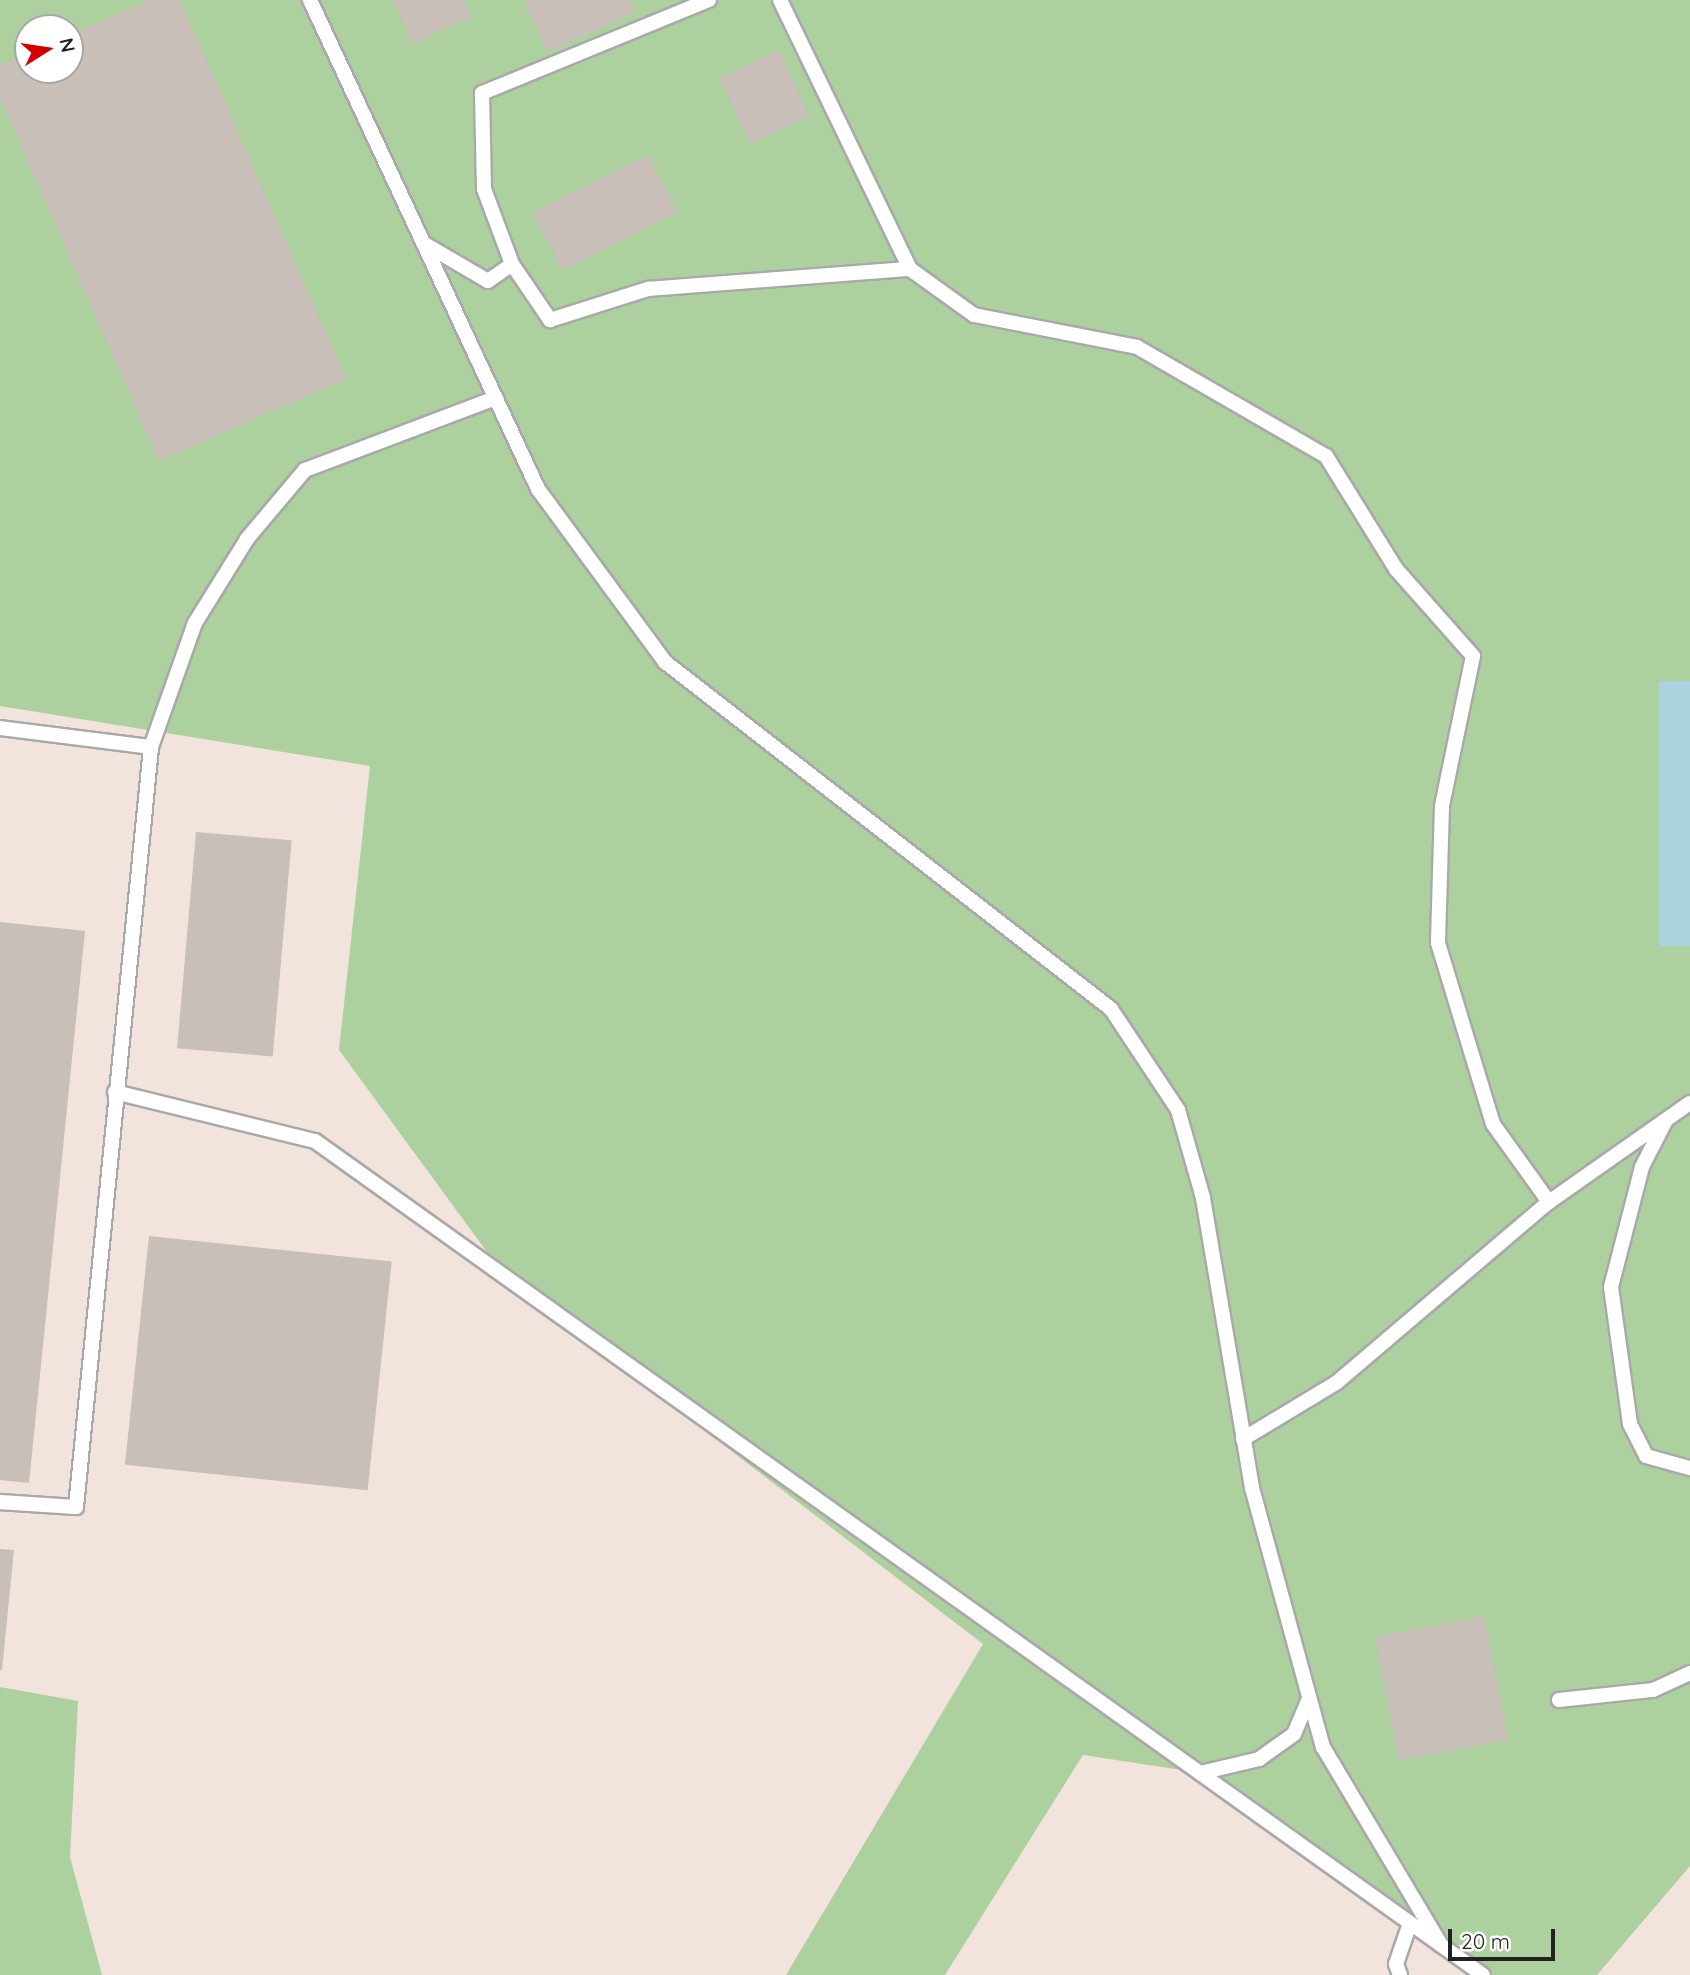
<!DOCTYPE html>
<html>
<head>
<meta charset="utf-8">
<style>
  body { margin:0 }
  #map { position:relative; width:1690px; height:1975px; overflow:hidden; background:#f2efe9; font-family:Quicksand,sans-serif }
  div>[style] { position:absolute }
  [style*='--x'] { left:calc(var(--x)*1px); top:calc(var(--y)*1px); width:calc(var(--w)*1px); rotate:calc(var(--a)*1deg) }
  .military>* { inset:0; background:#f3e3dd }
  .forest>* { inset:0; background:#add19e }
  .water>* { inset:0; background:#aad3df; transform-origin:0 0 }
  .building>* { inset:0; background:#c7bfb8; transform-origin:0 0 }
  .roads { filter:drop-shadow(2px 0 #a9a9a9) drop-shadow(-2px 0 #a9a9a9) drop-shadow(0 2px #a9a9a9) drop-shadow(0 -2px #a9a9a9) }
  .service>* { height:14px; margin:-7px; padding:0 7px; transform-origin:7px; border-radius:7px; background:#fff }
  span { translate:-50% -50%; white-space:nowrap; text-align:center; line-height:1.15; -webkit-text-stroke:5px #fff; paint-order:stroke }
  .north { position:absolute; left:14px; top:14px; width:70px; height:70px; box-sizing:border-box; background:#fff; border:2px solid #a7a7a7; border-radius:50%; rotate:78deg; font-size:19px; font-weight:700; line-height:28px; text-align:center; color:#222 }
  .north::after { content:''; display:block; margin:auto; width:24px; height:32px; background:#d40000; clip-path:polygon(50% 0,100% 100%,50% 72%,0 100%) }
  .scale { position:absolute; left:1448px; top:1929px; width:107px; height:32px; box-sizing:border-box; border:4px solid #222; border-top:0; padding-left:9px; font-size:21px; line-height:24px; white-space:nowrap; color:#222; -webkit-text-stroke:5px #fff; paint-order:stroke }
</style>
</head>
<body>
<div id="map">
  <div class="military">
    <i style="clip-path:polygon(evenodd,0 0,1690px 0,1690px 1975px,0 1975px,0 0,28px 28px,70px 28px,70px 70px,28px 70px,28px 28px)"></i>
  </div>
  <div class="forest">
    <i style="clip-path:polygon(evenodd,0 0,1690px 0,1690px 1866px,1597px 1975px,1483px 1975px,1201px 1773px,1083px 1755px,945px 1975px,786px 1975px,983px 1644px,506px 1278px,339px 1050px,370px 766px,0 706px,0 0,28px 28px,70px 28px,70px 70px,28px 70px,28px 28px)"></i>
    <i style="clip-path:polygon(0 1687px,78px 1701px,70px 1857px,102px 1975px,0 1975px)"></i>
  </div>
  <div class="water">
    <i style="left:1690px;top:681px;width:265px;height:31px;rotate:90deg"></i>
  </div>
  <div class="building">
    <i style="clip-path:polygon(150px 0,180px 0,346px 379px,159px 461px,0 98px,0 66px,28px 53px,28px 70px,70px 70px,70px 35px)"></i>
    <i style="clip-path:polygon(393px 0,464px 0,472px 17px,412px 44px)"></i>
    <i style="clip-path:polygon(524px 0,630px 0,635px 12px,548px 52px)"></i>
    <i style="left:779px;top:50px;width:73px;height:66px;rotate:65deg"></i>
    <i style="left:648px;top:154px;width:65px;height:129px;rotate:63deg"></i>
    <i style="left:196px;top:832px;width:96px;height:217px;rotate:5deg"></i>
    <i style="clip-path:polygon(0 922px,85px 931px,29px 1483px,0 1480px)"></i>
    <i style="left:149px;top:1236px;width:244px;height:230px;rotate:6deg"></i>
    <i style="clip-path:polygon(0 1549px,14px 1550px,2px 1670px,0 1670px)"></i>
    <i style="left:1484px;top:1616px;width:126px;height:111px;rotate:79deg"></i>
  </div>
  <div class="roads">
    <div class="service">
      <i style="--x:310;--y:0;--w:540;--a:65"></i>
      <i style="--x:538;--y:489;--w:215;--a:53.7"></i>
      <i style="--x:665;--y:662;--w:565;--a:37.88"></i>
      <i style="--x:1111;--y:1009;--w:121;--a:56.4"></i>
      <i style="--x:1178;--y:1110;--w:91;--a:74.1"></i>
      <i style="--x:1203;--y:1198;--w:294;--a:80.4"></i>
      <i style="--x:1252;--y:1488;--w:269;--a:74.7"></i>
      <i style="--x:1323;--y:1747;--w:230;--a:59.2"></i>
      <i style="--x:709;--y:0;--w:245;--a:157.7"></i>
      <i style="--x:482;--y:93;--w:96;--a:88.8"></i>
      <i style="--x:484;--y:189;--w:80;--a:69.5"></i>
      <i style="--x:512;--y:264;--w:68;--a:55.8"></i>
      <i style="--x:550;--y:320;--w:103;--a:-17.6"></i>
      <i style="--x:648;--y:289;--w:263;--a:-4.4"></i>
      <i style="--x:780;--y:0;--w:299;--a:64.2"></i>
      <i style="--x:910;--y:269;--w:79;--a:35.7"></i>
      <i style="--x:974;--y:315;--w:166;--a:11.1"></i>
      <i style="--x:1137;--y:347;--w:218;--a:30"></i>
      <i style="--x:1326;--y:456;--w:133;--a:58.2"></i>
      <i style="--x:1396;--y:569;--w:116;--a:48.5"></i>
      <i style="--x:1473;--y:656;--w:153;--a:101.7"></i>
      <i style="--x:1442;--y:806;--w:137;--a:91.7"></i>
      <i style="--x:1438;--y:943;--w:189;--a:73.1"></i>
      <i style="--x:1493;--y:1124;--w:96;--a:54.3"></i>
      <i style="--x:423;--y:243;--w:75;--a:30.3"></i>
      <i style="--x:488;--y:281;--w:29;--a:-35"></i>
      <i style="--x:0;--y:728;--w:152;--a:7.2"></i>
      <i style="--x:115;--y:1092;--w:206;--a:13.8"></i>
      <i style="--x:315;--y:1141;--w:1435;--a:35.53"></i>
      <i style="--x:1666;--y:1120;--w:53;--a:117.1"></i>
      <i style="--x:1642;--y:1167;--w:124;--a:104.5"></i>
      <i style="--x:1611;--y:1287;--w:138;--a:82.1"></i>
      <i style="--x:1630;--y:1424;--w:36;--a:63"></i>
      <i style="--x:1646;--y:1456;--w:46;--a:15.3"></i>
      <i style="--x:1243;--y:1439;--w:109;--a:-31.1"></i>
      <i style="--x:1336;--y:1383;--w:280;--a:-40.4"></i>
      <i style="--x:1549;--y:1202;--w:172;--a:-35.1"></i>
      <i style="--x:0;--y:1502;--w:76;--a:3.8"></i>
      <i style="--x:76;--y:1507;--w:764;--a:-84.36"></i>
      <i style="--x:151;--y:747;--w:132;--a:-70.5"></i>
      <i style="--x:195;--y:623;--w:99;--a:-58.2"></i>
      <i style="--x:247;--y:539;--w:90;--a:-50"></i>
      <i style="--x:305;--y:470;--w:204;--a:-20.7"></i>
      <i style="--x:1559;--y:1700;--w:95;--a:-6.1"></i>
      <i style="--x:1653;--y:1690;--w:41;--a:-24.7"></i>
      <i style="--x:1200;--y:1773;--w:61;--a:-13.3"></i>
      <i style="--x:1259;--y:1759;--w:43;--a:-35.5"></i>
      <i style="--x:1294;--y:1734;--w:38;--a:-67"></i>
      <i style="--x:1400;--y:1975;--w:12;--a:-110"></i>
      <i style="--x:1396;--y:1964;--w:43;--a:-71.1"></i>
    </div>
  </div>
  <div class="north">N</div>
  <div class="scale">20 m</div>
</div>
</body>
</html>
